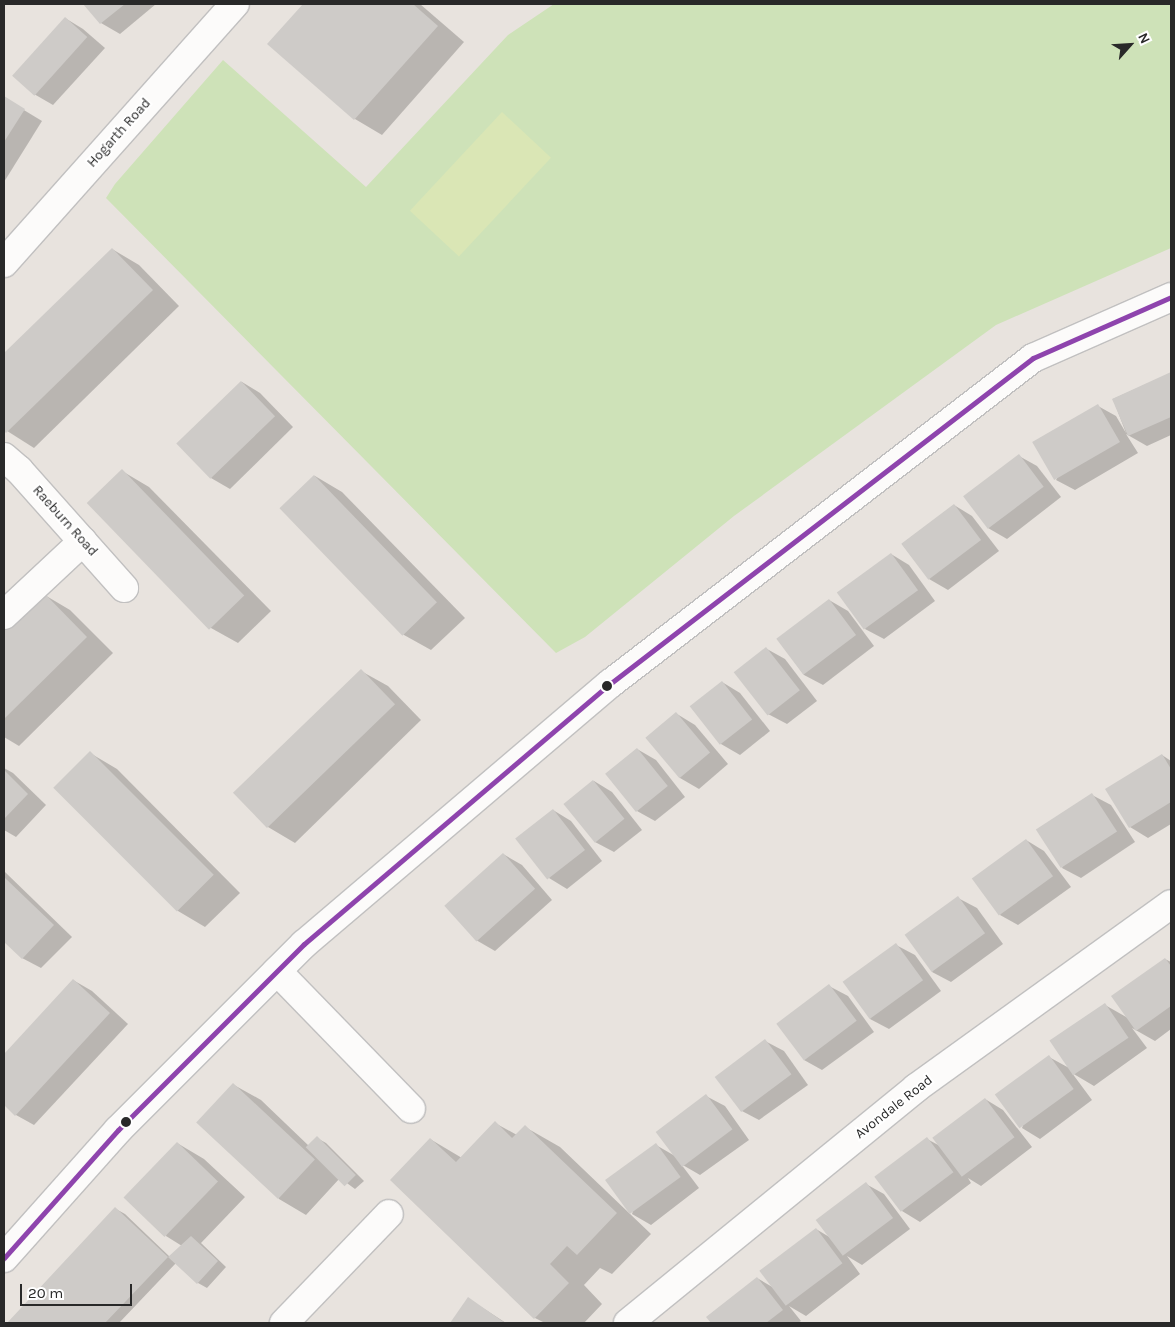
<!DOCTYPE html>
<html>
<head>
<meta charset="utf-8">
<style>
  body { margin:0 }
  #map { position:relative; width:1175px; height:1327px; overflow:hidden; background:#e8e3de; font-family:Karla,sans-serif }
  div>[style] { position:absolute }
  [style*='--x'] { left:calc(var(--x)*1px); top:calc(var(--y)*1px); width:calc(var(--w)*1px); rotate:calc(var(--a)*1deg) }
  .green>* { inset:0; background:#cee2b8 }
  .pitch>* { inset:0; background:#dae6b5; transform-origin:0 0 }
  .shadow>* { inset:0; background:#0003 }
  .building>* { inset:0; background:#cecbc8; transform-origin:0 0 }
  .roads { filter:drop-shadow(1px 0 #c1c0c0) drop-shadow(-1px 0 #c1c0c0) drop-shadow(0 1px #c1c0c0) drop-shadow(0 -1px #c1c0c0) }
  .minor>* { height:28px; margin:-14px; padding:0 14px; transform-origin:14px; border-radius:14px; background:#fcfbfa }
  .bus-1>* { height:5px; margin:-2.5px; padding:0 2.5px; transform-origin:2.5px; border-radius:2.5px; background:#8e44ad }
  .dots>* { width:14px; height:14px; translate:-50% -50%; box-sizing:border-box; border:2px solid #fff; border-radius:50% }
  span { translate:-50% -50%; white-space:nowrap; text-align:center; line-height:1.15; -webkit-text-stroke:4px #fff; paint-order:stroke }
  .street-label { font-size:14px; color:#292929 }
  .frame { position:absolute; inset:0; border:5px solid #292929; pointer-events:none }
  .north { position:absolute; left:1105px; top:20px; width:50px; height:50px; -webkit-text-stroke:4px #fff; paint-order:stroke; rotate:64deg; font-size:14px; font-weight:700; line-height:20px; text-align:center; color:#292929 }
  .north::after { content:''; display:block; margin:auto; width:18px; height:22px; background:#292929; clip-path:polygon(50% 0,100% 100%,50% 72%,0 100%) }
  .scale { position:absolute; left:20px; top:1284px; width:112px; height:22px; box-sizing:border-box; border:2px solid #292929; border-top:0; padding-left:6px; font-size:15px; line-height:18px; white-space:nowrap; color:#292929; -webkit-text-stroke:4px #fff; paint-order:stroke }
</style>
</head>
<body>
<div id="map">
  <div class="green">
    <i style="clip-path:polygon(554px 4px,1171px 4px,1171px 248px,996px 325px,734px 516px,585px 637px,556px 653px,106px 198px,115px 184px,223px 60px,366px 187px,508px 35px)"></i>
  </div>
  <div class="pitch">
    <i style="left:502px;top:112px;width:67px;height:135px;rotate:43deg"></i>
  </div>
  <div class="shadow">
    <i style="clip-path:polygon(85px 4px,156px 4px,120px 34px,101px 23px)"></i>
    <i style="clip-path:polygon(304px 4px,420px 4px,464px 42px,382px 135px,355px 119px,269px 44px)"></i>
    <i style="clip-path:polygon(65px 18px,83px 29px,105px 48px,53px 105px,34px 94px)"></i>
    <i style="clip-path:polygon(4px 98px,42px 121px,4px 182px)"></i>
    <i style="clip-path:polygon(112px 249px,139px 265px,179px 306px,34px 448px,4px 429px,4px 355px)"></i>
    <i style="clip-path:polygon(1171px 373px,1171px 435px,1147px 446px,1126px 434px,1138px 453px,1075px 490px,1056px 480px,1098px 406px,1116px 416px,1126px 433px,1113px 399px)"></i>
    <i style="clip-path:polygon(242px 382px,260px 393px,293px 427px,230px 489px,211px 478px)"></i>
    <i style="clip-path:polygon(1019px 456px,1037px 466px,1061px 497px,1007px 539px,988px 528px)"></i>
    <i style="clip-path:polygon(122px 471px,149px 487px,271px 611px,238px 643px,211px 628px)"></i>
    <i style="clip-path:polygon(315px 476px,342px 492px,465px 618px,431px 650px,404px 635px,281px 509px)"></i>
    <i style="clip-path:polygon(954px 505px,972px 516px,999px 551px,948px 590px,929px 579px,902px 544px)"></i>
    <i style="clip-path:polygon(891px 554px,909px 565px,935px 601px,884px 639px,865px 629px)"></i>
    <i style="clip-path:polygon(43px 594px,70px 610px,113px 653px,19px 746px,4px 737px,4px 633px)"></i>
    <i style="clip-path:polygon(829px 600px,848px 611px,874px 646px,823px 685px,804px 675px,778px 639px)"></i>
    <i style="clip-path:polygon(767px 649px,785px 659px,817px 701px,787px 724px,768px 714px)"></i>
    <i style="clip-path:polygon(361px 671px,388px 686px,421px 720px,295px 843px,268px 827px,235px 793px)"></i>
    <i style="clip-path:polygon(722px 682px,740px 693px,770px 731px,740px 755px,721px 744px,691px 707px)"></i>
    <i style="clip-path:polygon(677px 714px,695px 725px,728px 764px,699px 789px,680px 778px)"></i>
    <i style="clip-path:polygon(637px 749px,656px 760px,685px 797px,655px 821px,637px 811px)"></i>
    <i style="clip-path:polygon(90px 753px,117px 769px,240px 893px,205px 927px,178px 911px,55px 788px)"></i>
    <i style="clip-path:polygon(1162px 755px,1171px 761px,1171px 824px,1148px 838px,1130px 827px)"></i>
    <i style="clip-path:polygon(4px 768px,13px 773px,46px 805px,16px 837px,4px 830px)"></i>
    <i style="clip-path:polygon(594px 781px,612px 792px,642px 830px,614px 852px,595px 842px)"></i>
    <i style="clip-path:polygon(1092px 795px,1111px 805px,1135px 842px,1081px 878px,1062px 868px)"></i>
    <i style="clip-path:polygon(553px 810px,571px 821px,602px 861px,567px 889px,549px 878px)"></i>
    <i style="clip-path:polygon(1026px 840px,1044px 851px,1071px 887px,1018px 925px,1000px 915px)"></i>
    <i style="clip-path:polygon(503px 854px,522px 865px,552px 900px,495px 951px,476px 940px)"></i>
    <i style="clip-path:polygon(4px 871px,72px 937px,41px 968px,22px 958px,4px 940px)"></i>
    <i style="clip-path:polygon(958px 898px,977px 908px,1003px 944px,951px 982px,932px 972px)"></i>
    <i style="clip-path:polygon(896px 945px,915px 955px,941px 991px,889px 1029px,870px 1019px)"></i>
    <i style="clip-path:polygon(1165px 959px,1171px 962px,1171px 1029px,1155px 1041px,1132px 1028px,1147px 1048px,1094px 1086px,1072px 1073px,1092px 1100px,1040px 1139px,1022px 1128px,1049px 1057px,1071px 1069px,1105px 1005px,1128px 1018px)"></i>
    <i style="clip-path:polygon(73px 980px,92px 991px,128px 1024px,34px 1125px,16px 1115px,4px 1104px,4px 1056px)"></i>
    <i style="clip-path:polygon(829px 986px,848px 996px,874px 1032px,822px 1070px,804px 1060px)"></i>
    <i style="clip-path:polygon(765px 1041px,784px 1051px,808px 1085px,759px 1120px,740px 1110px)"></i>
    <i style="clip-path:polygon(234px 1085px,261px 1100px,309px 1146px,317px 1138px,326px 1143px,364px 1181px,355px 1189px,340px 1178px,306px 1215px,279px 1199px)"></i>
    <i style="clip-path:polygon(706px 1096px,725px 1106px,749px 1140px,700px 1175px,681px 1164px,699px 1188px,651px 1225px,632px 1214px,656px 1145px,675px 1156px)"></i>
    <i style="clip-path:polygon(985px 1099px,1003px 1110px,1032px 1147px,981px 1186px,968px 1178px,971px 1183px,920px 1222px,902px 1211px,927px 1139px,942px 1147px)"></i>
    <i style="clip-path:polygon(495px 1123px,517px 1135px,525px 1127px,560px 1147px,651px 1234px,612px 1274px,600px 1268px,584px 1285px,602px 1304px,584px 1323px,545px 1323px,535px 1318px,430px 1139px,462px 1158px)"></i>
    <i style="clip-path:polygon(177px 1143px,204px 1159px,245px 1197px,201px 1243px,226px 1267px,207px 1288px,198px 1283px,176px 1263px,119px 1323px,9px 1323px,116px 1209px,125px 1214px,170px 1257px,182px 1246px,166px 1236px)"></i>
    <i style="clip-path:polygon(866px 1184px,884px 1194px,910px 1229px,862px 1265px,847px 1256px,860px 1274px,806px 1316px,789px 1306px,801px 1321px,798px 1323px,712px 1323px,707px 1317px,757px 1278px,774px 1288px,816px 1229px,831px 1238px)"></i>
    <i style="clip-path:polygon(468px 1299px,486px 1310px,506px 1323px,452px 1323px)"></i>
  </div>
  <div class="building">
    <i style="clip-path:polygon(83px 4px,125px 4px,100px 24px)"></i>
    <i style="clip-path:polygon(303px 4px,413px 4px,438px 26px,354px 120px,267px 44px)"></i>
    <i style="left:65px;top:17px;width:30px;height:79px;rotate:42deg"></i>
    <i style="clip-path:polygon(4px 96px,25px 109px,4px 142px)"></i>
    <i style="clip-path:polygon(112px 248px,153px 290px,6px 433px,4px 431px,4px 353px)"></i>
    <i style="clip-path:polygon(1171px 372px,1171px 417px,1128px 436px,1112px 399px)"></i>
    <i style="left:241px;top:381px;width:49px;height:90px;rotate:46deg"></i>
    <i style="left:1098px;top:404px;width:44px;height:76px;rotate:60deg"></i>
    <i style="left:1019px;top:454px;width:41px;height:70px;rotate:53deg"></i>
    <i style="left:122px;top:469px;width:176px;height:49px;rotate:46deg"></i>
    <i style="left:314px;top:475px;width:177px;height:48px;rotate:46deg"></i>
    <i style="left:954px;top:504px;width:45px;height:66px;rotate:53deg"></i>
    <i style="left:891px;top:553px;width:46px;height:67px;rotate:54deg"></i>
    <i style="clip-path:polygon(43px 592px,87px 637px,4px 719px,4px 631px)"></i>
    <i style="left:829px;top:599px;width:45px;height:66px;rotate:53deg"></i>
    <i style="left:766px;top:647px;width:55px;height:41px;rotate:52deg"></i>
    <i style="left:361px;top:669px;width:49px;height:178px;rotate:46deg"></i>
    <i style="left:722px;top:681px;width:49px;height:41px;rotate:52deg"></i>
    <i style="left:676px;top:712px;width:53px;height:40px;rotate:50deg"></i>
    <i style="left:637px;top:748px;width:49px;height:41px;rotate:51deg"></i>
    <i style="left:90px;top:751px;width:175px;height:52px;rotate:45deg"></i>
    <i style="clip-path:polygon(1162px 754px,1171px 769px,1171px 802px,1129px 828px,1105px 789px)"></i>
    <i style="clip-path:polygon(4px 770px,28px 794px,4px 819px)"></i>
    <i style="left:593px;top:780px;width:50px;height:38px;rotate:51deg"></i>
    <i style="left:1092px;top:793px;width:46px;height:67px;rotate:57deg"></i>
    <i style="left:553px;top:809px;width:52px;height:48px;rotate:52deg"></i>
    <i style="left:1026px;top:839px;width:46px;height:67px;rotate:54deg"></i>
    <i style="left:503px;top:853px;width:48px;height:79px;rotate:48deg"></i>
    <i style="clip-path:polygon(4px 877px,54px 925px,22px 959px,4px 942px)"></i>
    <i style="left:958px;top:896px;width:46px;height:66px;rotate:54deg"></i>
    <i style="left:896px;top:943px;width:46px;height:66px;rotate:54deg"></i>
    <i style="clip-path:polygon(1165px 958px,1171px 966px,1171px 1006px,1136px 1031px,1111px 996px)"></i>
    <i style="clip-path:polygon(73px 979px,110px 1013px,15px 1116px,4px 1105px,4px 1054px)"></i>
    <i style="left:829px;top:984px;width:46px;height:66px;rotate:53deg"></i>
    <i style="left:1105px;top:1003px;width:42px;height:67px;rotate:56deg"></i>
    <i style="left:765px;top:1039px;width:44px;height:63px;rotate:53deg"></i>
    <i style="left:1049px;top:1055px;width:42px;height:67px;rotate:54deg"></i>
    <i style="left:233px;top:1083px;width:112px;height:54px;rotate:43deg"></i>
    <i style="left:706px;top:1094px;width:44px;height:63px;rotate:53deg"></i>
    <i style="left:985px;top:1098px;width:49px;height:66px;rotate:53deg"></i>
    <i style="clip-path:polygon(495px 1121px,512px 1138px,525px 1125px,617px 1213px,577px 1255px,567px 1246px,550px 1264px,569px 1283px,534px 1319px,390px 1180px,430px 1138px,456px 1162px)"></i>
    <i style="left:317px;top:1136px;width:55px;height:16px;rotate:45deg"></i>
    <i style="left:927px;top:1137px;width:44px;height:66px;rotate:53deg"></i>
    <i style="left:177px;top:1142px;width:57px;height:77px;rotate:44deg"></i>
    <i style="left:656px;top:1143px;width:42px;height:63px;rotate:54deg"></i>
    <i style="left:866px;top:1182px;width:45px;height:63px;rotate:53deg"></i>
    <i style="clip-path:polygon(115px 1207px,168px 1257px,191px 1236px,218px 1261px,197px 1284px,168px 1257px,105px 1323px,7px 1323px)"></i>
    <i style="left:816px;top:1228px;width:44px;height:71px;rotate:53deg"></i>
    <i style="clip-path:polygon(757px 1277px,783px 1310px,766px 1323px,711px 1323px,706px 1317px)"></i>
    <i style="clip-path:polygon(468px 1297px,505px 1323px,450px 1323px)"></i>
  </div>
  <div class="roads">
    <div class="minor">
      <i style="--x:4;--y:263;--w:347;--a:-48.3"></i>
      <i style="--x:4;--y:457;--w:20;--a:41"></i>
      <i style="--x:19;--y:470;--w:158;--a:48.3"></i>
      <i style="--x:4;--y:615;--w:108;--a:-43.1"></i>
      <i style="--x:277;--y:971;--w:192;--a:45.8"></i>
      <i style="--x:4;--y:1258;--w:171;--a:-48.3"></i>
      <i style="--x:118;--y:1130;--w:263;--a:-45"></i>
      <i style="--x:304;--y:944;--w:403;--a:-40.4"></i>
      <i style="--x:611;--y:683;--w:533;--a:-37.6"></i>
      <i style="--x:1033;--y:358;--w:151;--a:-23.8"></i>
      <i style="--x:284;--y:1323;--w:151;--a:-46.1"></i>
      <i style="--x:628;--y:1323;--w:372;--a:-39.2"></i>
      <i style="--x:916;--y:1088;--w:314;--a:-35.8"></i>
    </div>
  </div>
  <div class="bus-1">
    <i style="--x:4;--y:1258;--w:171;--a:-48.3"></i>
    <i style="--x:118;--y:1130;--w:263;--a:-45"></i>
    <i style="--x:304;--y:944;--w:403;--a:-40.4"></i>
    <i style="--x:611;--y:683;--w:533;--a:-37.6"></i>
    <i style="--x:1033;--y:358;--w:151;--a:-23.8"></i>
  </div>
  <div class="dots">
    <i style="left:607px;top:686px;background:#292929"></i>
    <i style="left:126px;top:1122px;background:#292929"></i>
  </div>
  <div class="street-label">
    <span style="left:119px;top:133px;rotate:-48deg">Hogarth Road</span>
    <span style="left:65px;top:521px;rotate:48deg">Raeburn Road</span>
    <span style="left:894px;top:1107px;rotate:-38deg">Avondale Road</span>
  </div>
  <div class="frame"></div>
  <div class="north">N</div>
  <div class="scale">20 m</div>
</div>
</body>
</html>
